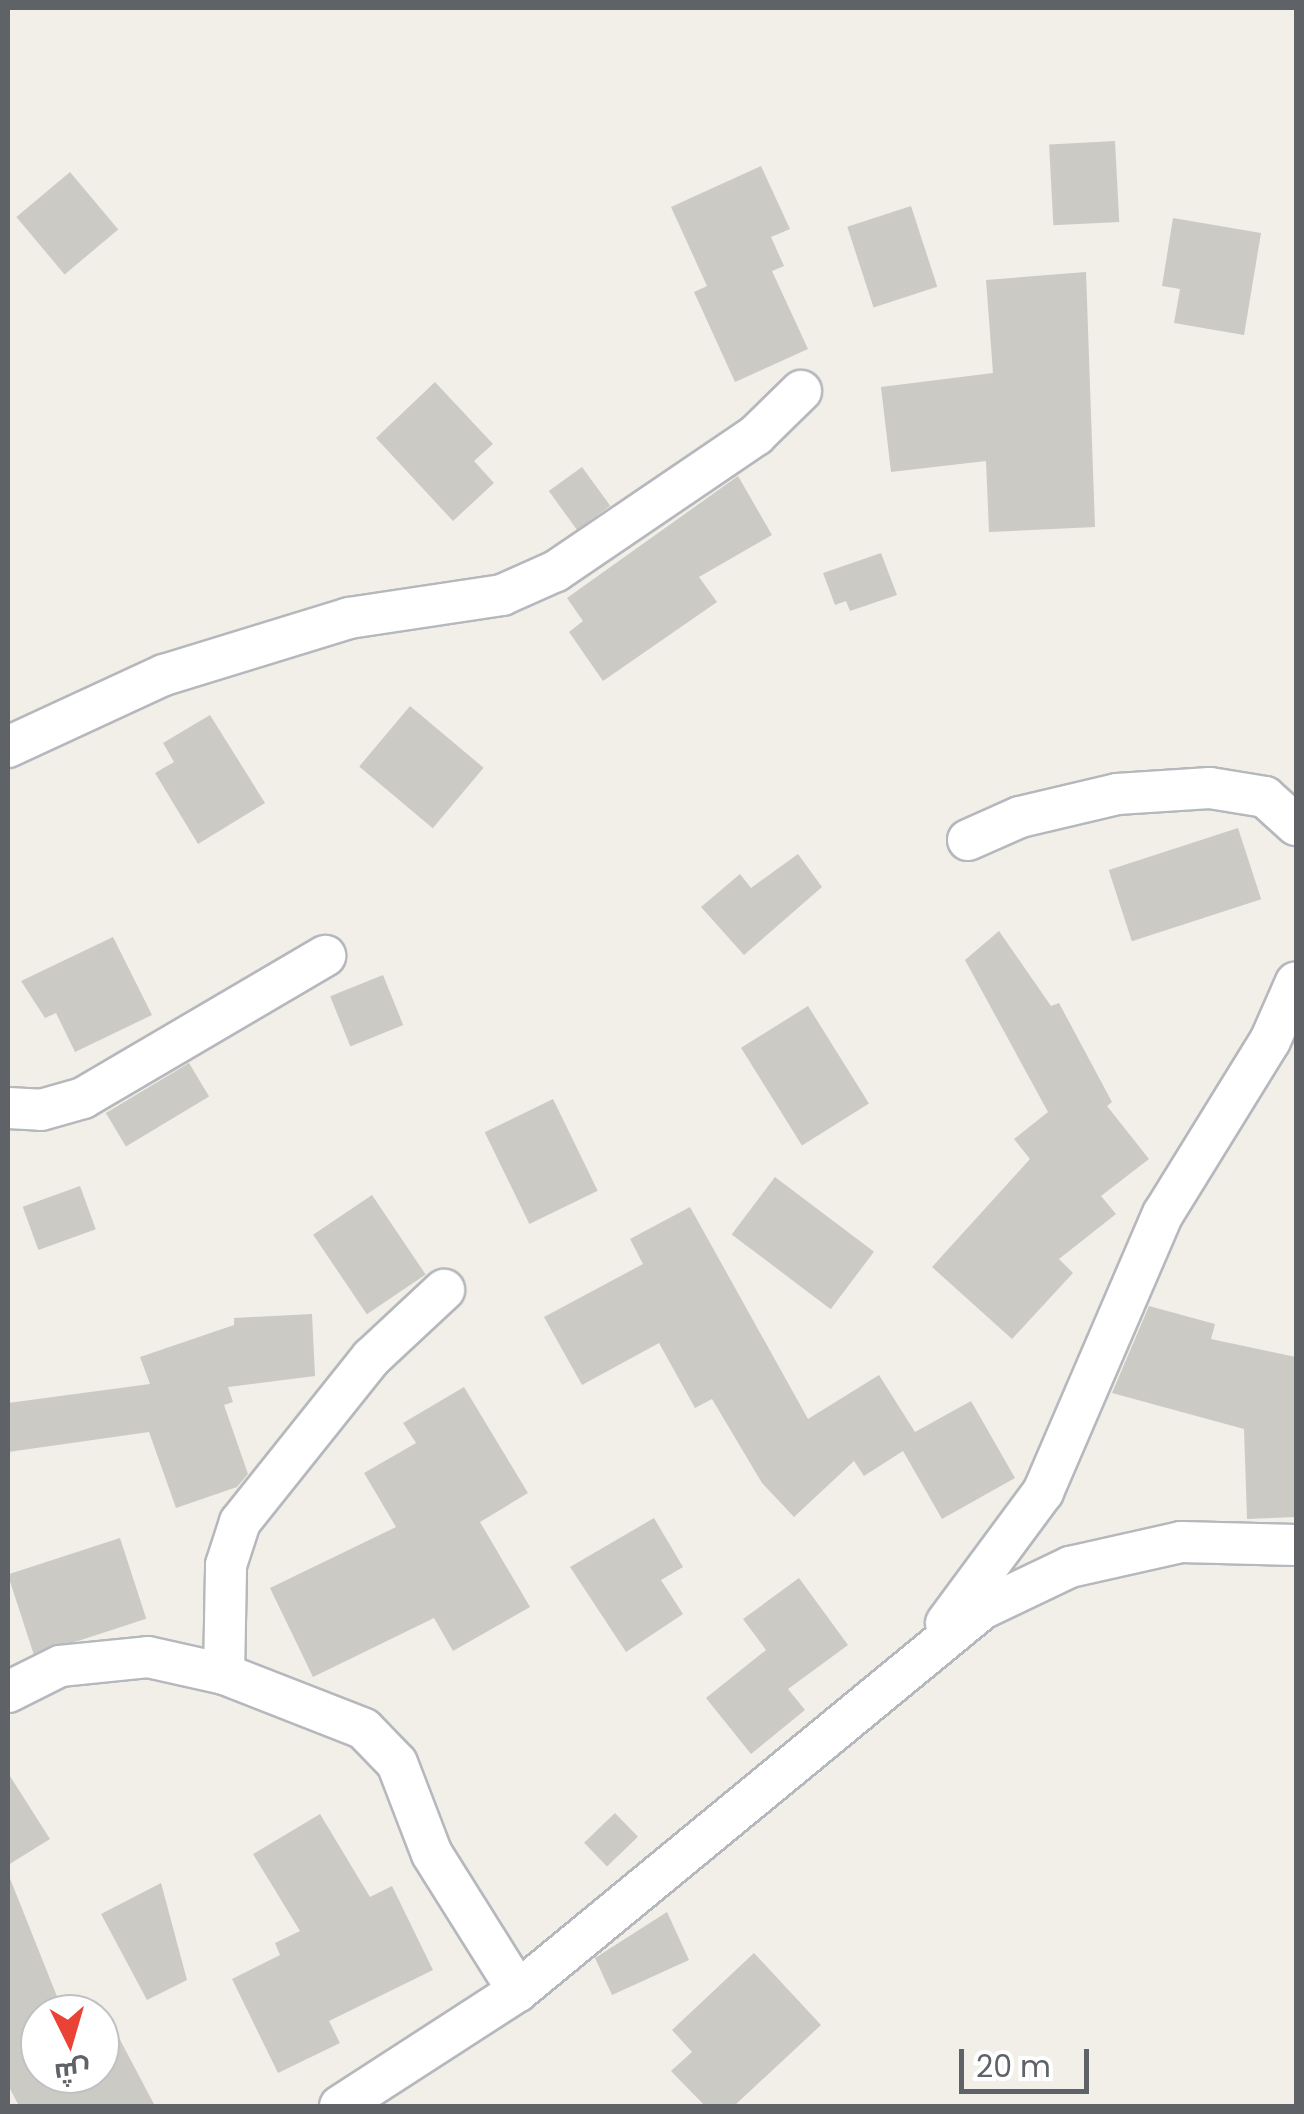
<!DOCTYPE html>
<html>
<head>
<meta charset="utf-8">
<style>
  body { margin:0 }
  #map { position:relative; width:1304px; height:2114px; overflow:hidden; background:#f1efe8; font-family:Poppins,Cairo,sans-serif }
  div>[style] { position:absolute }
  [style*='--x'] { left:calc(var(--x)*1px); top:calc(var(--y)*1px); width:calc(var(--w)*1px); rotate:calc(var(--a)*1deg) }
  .building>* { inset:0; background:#cccac5; transform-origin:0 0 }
  .roads { filter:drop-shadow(2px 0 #b5b8bc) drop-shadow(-2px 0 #b5b8bc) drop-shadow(0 2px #b5b8bc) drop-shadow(0 -2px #b5b8bc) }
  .street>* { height:40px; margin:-20px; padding:0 20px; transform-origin:20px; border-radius:20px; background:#fff }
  span { translate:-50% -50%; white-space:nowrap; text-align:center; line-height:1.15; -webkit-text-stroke:8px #fff; paint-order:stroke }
  .frame { position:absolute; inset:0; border:10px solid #5f6368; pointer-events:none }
  .north { position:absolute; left:20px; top:1994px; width:100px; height:100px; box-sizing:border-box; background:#fff; border:2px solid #bfc1c3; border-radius:50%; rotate:175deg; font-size:28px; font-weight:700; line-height:40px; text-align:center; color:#5f6368 }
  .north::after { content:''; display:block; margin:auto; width:35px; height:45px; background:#ea4335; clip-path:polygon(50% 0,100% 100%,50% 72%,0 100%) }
  .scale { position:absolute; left:959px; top:2049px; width:130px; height:45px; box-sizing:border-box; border:5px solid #5f6368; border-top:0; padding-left:12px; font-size:30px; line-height:35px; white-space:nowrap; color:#5f6368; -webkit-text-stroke:8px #fff; paint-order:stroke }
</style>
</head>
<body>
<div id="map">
  <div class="building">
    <i style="left:1115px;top:141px;width:81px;height:66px;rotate:87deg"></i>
    <i style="clip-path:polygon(761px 166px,790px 229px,771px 237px,784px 266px,772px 271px,808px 349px,735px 382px,694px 292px,707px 286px,671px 207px)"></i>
    <i style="left:70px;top:172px;width:75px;height:70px;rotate:50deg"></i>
    <i style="left:911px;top:206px;width:85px;height:67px;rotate:72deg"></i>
    <i style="clip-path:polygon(1173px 218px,1261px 233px,1244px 335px,1174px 323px,1180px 289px,1162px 286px)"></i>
    <i style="clip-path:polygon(1086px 272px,1095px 527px,989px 532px,986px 461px,891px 472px,881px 387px,993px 373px,986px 280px)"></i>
    <i style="clip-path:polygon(435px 382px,493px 444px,474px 461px,494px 483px,453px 521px,376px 438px)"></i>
    <i style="left:582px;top:467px;width:48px;height:41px;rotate:54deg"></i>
    <i style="clip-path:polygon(738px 476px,772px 535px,699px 577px,717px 602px,603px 681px,569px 632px,583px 621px,567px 598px)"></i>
    <i style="clip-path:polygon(881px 553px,897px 595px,850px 611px,846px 601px,835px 605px,823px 573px)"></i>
    <i style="left:410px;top:706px;width:96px;height:79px;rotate:40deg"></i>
    <i style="clip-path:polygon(210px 715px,265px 803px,198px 844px,155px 773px,174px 762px,163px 743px)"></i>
    <i style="left:1238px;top:828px;width:75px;height:136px;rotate:72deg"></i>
    <i style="clip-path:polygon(798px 854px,822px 887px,744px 955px,701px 907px,740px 874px,751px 888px)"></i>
    <i style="clip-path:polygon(999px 931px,1051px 1006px,1059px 1003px,1112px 1102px,1107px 1106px,1149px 1159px,1101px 1196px,1116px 1214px,1059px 1259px,1073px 1273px,1012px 1339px,932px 1267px,1030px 1159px,1014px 1139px,1048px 1112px,965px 960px)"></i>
    <i style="clip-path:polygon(113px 937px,152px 1015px,75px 1052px,56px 1013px,45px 1018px,21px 981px)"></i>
    <i style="left:383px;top:975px;width:54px;height:57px;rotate:68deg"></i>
    <i style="left:808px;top:1006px;width:115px;height:79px;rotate:58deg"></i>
    <i style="left:189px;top:1063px;width:39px;height:97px;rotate:59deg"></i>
    <i style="left:553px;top:1099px;width:102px;height:76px;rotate:64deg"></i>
    <i style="left:775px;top:1177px;width:124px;height:72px;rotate:37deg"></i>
    <i style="left:80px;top:1186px;width:46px;height:61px;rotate:70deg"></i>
    <i style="left:372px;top:1195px;width:96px;height:71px;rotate:56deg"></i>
    <i style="clip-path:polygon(690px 1207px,808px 1419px,879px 1375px,915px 1432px,971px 1401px,1015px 1478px,942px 1519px,903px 1451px,864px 1476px,854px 1461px,794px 1517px,762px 1483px,712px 1399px,695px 1408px,659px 1343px,582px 1385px,544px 1317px,643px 1264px,630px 1239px)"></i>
    <i style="clip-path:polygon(1149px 1306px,1215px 1324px,1211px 1339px,1296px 1357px,1296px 1517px,1247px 1519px,1244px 1429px,1112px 1393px)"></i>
    <i style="clip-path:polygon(312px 1314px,315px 1376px,228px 1387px,233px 1402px,224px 1405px,248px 1474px,237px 1487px,176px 1508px,149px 1432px,8px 1452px,8px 1403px,150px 1384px,140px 1357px,234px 1325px,234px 1318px)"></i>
    <i style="clip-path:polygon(464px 1387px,528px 1493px,480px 1522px,530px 1607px,453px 1651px,434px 1618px,313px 1677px,270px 1588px,396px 1527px,364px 1473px,416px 1443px,403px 1423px)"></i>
    <i style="clip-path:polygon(654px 1518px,683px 1567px,661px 1580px,683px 1614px,626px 1652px,570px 1567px)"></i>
    <i style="left:120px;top:1538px;width:85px;height:118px;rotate:72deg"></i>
    <i style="clip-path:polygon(799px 1578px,848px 1645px,788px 1689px,805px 1710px,751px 1754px,706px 1698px,766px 1650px,743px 1619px)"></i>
    <i style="clip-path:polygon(8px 1773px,50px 1839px,8px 1865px)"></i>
    <i style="left:615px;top:1813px;width:33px;height:43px;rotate:46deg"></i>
    <i style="clip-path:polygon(320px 1814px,370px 1897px,392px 1886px,433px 1970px,329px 2021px,340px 2043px,278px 2073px,232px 1979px,280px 1955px,275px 1943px,300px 1931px,253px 1854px)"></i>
    <i style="clip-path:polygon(9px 1876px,64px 2014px,40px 2014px,40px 2074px,100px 2074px,100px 2021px,108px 2017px,155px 2106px,19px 2106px,8px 2085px)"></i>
    <i style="clip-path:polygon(161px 1883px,187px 1980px,147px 2000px,101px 1914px)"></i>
    <i style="clip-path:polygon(667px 1912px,689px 1960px,612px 1995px,595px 1958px)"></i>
    <i style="clip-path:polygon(754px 1953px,821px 2025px,734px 2106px,705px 2106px,671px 2071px,692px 2052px,672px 2030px)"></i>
  </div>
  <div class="roads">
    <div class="street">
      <i style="--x:8;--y:747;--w:172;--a:-24.8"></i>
      <i style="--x:164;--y:675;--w:194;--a:-17.1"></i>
      <i style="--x:349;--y:618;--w:155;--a:-8.5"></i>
      <i style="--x:502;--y:595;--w:59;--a:-24"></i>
      <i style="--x:556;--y:571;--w:242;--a:-34.2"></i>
      <i style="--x:756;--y:435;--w:63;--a:-44.4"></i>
      <i style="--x:968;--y:840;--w:57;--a:-23.9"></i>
      <i style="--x:1020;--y:817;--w:100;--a:-13.3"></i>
      <i style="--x:1117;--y:794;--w:93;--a:-3.7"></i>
      <i style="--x:1210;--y:788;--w:56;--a:9.3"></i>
      <i style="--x:1265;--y:797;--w:42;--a:42.1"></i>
      <i style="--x:8;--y:1108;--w:33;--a:3"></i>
      <i style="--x:41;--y:1110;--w:44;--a:-15.9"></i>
      <i style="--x:83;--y:1098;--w:281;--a:-30.4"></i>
      <i style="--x:946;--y:1623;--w:163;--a:-53.5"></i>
      <i style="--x:1043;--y:1492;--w:303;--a:-66.7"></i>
      <i style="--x:1163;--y:1214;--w:203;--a:-58.3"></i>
      <i style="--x:1270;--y:1041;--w:64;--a:-66.2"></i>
      <i style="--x:224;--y:1674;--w:109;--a:-88.9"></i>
      <i style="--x:226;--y:1565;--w:45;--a:-72"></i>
      <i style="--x:240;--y:1522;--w:210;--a:-51.4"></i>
      <i style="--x:371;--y:1358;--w:100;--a:-43"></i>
      <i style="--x:8;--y:1692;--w:58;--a:-26.6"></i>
      <i style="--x:60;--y:1666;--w:88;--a:-5.8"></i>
      <i style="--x:148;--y:1657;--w:78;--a:12.6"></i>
      <i style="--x:224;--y:1674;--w:150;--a:21.4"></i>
      <i style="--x:364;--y:1729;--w:47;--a:45.9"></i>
      <i style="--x:397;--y:1763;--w:97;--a:69"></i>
      <i style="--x:432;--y:1854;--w:162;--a:57.9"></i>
      <i style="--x:340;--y:2106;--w:212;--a:-32.9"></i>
      <i style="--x:518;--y:1991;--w:601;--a:-39.46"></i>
      <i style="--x:982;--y:1609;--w:98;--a:-25.5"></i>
      <i style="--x:1070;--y:1567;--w:114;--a:-12.7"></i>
      <i style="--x:1181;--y:1542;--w:115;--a:1.5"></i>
    </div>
  </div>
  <div class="frame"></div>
  <div class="north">ش</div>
  <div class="scale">20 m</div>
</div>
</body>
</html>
